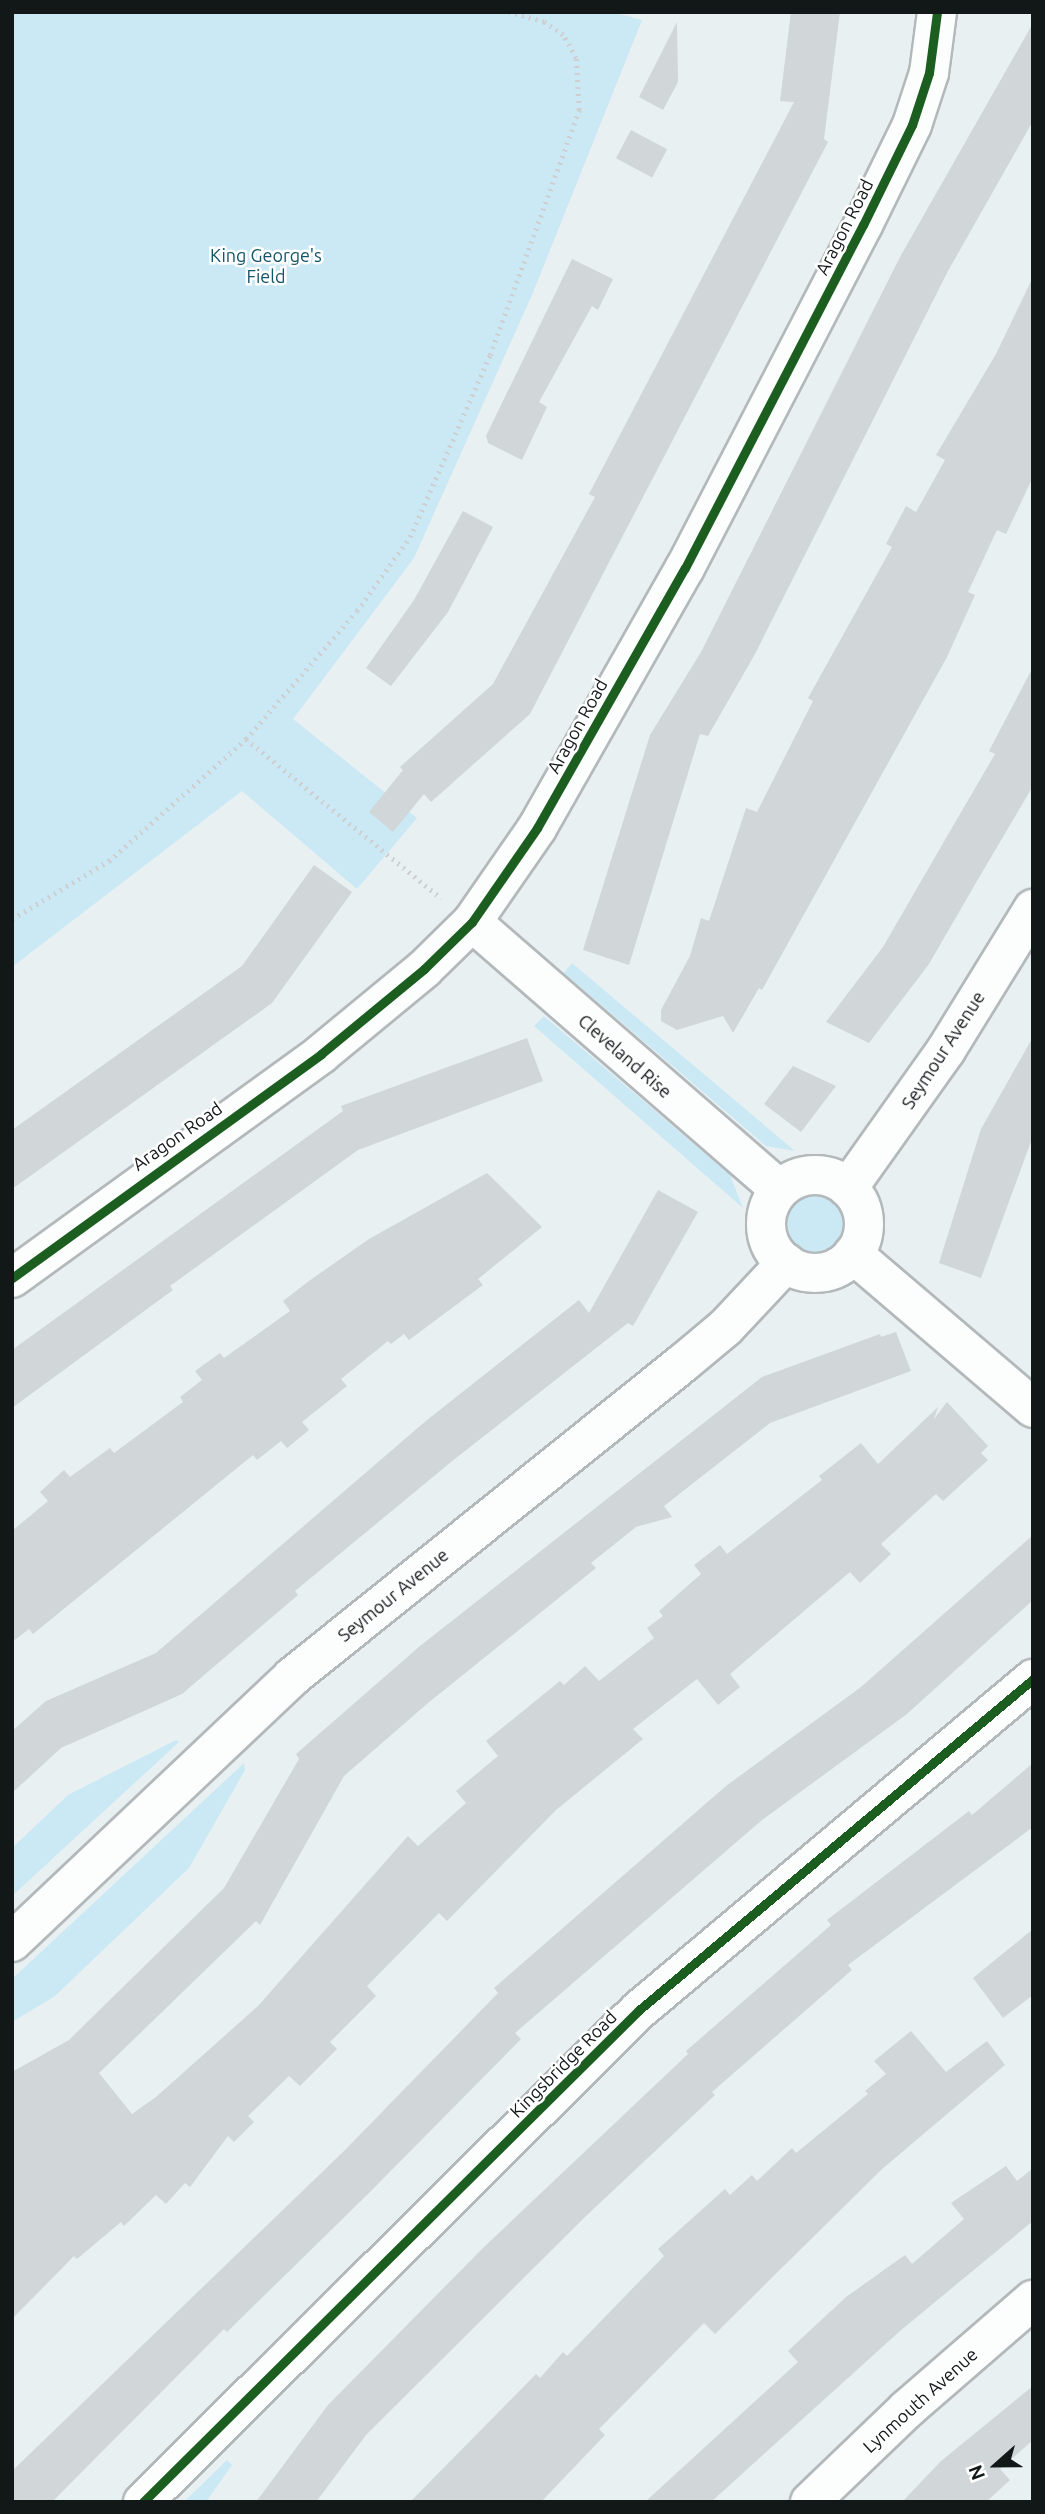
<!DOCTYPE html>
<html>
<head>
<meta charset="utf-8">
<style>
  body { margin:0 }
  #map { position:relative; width:1045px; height:2514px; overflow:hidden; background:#e9f0f2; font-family:Ubuntu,sans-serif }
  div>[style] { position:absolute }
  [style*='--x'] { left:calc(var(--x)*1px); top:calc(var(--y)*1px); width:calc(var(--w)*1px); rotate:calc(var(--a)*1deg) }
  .green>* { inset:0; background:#cae9f5 }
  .round { border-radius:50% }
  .building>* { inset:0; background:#d1d6d8; transform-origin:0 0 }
  .path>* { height:4.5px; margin-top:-2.25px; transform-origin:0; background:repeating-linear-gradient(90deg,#cdcfd0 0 2px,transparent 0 7px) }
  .roads { filter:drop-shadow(2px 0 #b3b8ba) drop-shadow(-2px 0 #b3b8ba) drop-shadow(0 2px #b3b8ba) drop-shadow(0 -2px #b3b8ba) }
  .street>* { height:38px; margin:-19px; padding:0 19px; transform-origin:19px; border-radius:19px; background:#fcfdfd }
  .street>.ring { margin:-19px; padding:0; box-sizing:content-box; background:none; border:38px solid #fcfdfd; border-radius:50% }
  .cycleway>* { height:9px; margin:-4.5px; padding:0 4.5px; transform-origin:4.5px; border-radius:4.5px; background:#1b5e20 }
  span { translate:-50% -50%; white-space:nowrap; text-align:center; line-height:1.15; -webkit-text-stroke:5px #fff; paint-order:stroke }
  .street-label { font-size:18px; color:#121718 }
  .park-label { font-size:18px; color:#165467 }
  .frame { position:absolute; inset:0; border:14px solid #121718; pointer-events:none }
  .north { position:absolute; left:961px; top:2430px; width:70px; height:70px; -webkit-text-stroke:5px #fff; paint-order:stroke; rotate:249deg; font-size:19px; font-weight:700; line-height:28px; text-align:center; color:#121718 }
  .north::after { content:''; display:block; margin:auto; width:24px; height:32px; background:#121718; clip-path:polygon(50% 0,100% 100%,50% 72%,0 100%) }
</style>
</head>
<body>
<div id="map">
  <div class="green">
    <i style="clip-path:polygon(12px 12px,612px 12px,642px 20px,532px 295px,414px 558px,293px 719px,417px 818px,357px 889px,242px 791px,12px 967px)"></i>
    <i style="clip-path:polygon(572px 963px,795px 1151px,766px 1146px,564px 973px)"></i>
    <i style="clip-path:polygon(544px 1016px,730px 1175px,743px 1208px,534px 1026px)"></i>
    <i class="round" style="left:784px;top:1193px;width:60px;height:60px"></i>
    <i style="clip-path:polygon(176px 1740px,179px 1742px,12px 1896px,12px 1848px,68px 1795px)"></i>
    <i style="clip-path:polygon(244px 1763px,245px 1770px,189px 1868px,55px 1996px,12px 2022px,12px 1979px)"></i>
    <i style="clip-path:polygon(227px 2460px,232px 2465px,206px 2502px,184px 2502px)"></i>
  </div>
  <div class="building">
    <i style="clip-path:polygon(791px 12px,840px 12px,824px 139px,828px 142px,530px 714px,431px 802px,424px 794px,393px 832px,369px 812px,403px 770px,400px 767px,493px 684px,595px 497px,589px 494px,794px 102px,780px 101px)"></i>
    <i style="clip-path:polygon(677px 22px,678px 82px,663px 110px,639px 97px)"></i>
    <i style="clip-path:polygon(1033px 23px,1033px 121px,948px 271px,755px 654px,708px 736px,700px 734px,629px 965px,583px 950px,650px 735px,701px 652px,900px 257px)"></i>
    <i style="left:631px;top:130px;width:41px;height:32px;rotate:28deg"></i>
    <i style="clip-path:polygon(572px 259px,613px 279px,598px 310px,592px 306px,539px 402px,547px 407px,522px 460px,488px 443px,486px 436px)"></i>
    <i style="clip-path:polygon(1033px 277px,1033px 477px,1006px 534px,997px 530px,968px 592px,975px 595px,947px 657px,762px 990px,759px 988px,733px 1033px,723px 1016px,677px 1030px,661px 1021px,661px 1010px,690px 956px,701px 918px,709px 921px,746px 808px,757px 812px,813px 701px,808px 698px,892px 547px,886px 544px,906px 506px,916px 512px,945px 460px,936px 455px,996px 354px)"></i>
    <i style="clip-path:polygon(463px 511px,493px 527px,448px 612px,391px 686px,366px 668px,414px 600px)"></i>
    <i style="clip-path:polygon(1033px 667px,1033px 786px,977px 881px,929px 964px,869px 1043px,826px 1022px,883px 947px,953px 826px,995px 754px,989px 751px)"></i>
    <i style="clip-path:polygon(314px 865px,352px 892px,272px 1003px,12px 1189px,12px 1130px,242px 966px)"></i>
    <i style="clip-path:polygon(1033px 1037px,1033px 1136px,981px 1278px,939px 1263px,981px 1129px)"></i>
    <i style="clip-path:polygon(527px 1038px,543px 1081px,358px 1150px,170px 1286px,173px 1290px,12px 1408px,12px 1350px,343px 1111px,341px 1106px)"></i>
    <i style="clip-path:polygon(793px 1066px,836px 1086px,801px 1132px,764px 1104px)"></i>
    <i style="clip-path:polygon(487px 1173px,542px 1227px,478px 1279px,483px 1285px,460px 1302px,409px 1340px,404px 1334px,391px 1344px,388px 1341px,341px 1379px,347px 1386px,302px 1422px,309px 1430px,287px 1448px,281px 1441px,257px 1460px,253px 1455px,33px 1634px,29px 1629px,12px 1642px,12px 1531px,48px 1501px,40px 1492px,64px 1470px,70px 1477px,110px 1448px,114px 1453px,183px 1402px,180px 1397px,202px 1380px,195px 1371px,220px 1353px,224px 1358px,290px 1311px,283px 1301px,309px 1281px,369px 1239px)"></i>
    <i style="clip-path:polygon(658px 1190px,698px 1212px,633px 1326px,628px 1323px,451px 1462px,295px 1591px,298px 1595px,182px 1694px,61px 1748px,12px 1793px,12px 1731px,46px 1701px,156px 1653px,427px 1420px,579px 1300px,589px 1313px)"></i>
    <i style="clip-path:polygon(896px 1332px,911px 1371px,770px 1423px,664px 1506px,672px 1517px,636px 1527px,591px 1563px,596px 1568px,428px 1703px,344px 1776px,260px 1925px,256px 1921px,99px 2073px,132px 2114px,156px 2097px,258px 2006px,408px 1836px,418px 1846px,466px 1803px,456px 1791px,498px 1756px,486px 1741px,560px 1681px,564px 1685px,585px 1666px,599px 1681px,654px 1638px,647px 1628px,663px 1616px,659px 1611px,701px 1574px,694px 1565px,720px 1545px,727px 1554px,822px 1480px,819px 1476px,861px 1443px,878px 1464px,938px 1407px,934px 1419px,947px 1402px,988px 1446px,981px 1453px,988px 1460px,943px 1501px,936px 1494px,881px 1544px,891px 1554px,860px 1583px,850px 1572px,730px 1674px,740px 1687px,718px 1705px,697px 1679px,633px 1729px,643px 1739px,556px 1810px,447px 1921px,439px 1913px,367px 1986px,376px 1996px,330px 2042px,337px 2049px,300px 2086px,289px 2076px,248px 2116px,254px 2122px,234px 2142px,228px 2136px,190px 2187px,185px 2183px,166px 2204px,156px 2195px,124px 2226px,121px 2222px,77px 2259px,74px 2256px,12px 2319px,12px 2072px,69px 2040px,224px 1888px,299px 1759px,296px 1754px,420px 1646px,762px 1377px,880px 1334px,881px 1337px)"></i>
    <i style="clip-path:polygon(1033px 1535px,1033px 1600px,907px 1714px,762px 1820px,515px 2033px,521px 2039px,369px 2193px,227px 2332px,224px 2329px,52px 2502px,12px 2502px,12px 2471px,344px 2151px,498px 1993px,494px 1988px,726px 1786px,861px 1687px)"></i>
    <i style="clip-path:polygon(1033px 1763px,1033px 1827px,848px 1965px,852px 1970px,712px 2092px,715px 2095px,586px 2216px,366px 2435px,316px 2502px,256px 2502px,328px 2405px,483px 2248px,688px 2054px,686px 2051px,831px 1925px,827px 1920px,969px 1811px,972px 1815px)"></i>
    <i style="clip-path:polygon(1033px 1929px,1033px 1995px,1003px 2018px,973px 1978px)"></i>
    <i style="clip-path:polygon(911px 2031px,946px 2072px,987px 2041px,1005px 2065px,881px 2170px,715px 2334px,704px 2323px,599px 2429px,605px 2435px,541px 2502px,410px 2502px,536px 2374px,540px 2378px,563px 2352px,567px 2356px,664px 2256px,658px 2249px,725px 2189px,730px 2195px,752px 2175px,757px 2181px,792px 2148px,796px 2153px,868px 2094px,865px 2091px,886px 2074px,874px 2061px)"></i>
    <i style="clip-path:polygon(1006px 2166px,1017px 2181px,1033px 2168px,1033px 2221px,900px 2331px,711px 2502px,645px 2502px,798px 2362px,788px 2351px,846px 2297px,905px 2255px,912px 2264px,964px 2219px,951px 2203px)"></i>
    <i style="clip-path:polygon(1033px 2386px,1033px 2440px,1000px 2469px,1010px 2480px,986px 2502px,902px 2502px,941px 2461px)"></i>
  </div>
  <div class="path">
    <i style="--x:246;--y:739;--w:252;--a:39.2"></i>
    <i style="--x:12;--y:919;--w:113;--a:-30.9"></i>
    <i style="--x:109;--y:861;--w:183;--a:-41.7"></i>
    <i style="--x:246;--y:739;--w:169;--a:-49.1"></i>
    <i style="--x:357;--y:611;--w:91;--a:-54.4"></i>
    <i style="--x:410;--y:537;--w:199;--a:-66.3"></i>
    <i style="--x:490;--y:355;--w:261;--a:-70"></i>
    <i style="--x:579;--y:110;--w:52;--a:-93.3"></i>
    <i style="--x:576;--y:58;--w:26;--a:-119"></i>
    <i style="--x:563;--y:35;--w:23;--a:-146"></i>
    <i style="--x:544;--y:22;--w:37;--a:-164"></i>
  </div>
  <div class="roads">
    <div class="street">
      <i style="--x:472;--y:922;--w:407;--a:41"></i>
      <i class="ring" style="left:766px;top:1175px;width:60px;height:60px"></i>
      <i style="--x:848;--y:1188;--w:169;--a:-54.6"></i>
      <i style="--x:946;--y:1050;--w:166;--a:-58.3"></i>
      <i style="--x:853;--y:1254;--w:237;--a:40.5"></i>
      <i style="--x:12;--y:1278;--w:382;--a:-35.9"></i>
      <i style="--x:321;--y:1054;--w:134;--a:-39.5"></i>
      <i style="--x:424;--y:969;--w:67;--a:-44.4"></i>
      <i style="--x:472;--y:922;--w:114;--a:-55.3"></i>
      <i style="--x:537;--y:828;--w:299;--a:-60.4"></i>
      <i style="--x:685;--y:568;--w:386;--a:-62.6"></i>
      <i style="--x:863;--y:225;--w:111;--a:-63.9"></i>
      <i style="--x:912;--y:125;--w:55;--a:-71.9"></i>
      <i style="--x:929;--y:73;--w:62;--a:-82.5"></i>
      <i style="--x:12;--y:1942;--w:386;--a:-43.4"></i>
      <i style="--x:292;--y:1677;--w:501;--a:-38.77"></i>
      <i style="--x:683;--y:1363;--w:56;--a:-39.9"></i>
      <i style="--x:726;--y:1327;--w:88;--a:-46.8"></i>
      <i style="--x:143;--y:2502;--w:699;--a:-44.77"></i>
      <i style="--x:639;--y:2010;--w:515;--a:-40.03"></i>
      <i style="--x:810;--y:2502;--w:134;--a:-43.8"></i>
      <i style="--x:907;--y:2409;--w:167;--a:-40.9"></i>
    </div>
  </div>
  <div class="cycleway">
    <i style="--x:12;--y:1278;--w:382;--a:-35.9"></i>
    <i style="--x:321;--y:1054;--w:134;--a:-39.5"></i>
    <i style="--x:424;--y:969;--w:67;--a:-44.4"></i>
    <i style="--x:472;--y:922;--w:114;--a:-55.3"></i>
    <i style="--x:537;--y:828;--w:299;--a:-60.4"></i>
    <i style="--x:685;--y:568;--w:386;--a:-62.6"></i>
    <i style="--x:863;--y:225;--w:111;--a:-63.9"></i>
    <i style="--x:912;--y:125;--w:55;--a:-71.9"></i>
    <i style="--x:929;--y:73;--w:62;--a:-82.5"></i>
    <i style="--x:143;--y:2502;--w:699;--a:-44.77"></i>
    <i style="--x:639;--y:2010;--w:515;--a:-40.03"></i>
  </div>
  <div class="street-label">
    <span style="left:844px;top:227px;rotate:-63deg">Aragon Road</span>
    <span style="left:577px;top:726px;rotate:-61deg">Aragon Road</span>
    <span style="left:943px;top:1050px;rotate:-57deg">Seymour Avenue</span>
    <span style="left:625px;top:1056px;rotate:41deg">Cleveland Rise</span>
    <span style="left:177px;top:1136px;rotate:-35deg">Aragon Road</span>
    <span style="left:393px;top:1595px;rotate:-39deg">Seymour Avenue</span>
    <span style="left:563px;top:2064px;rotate:-45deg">Kingsbridge Road</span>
    <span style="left:920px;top:2400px;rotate:-42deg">Lynmouth Avenue</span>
  </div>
  <div class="park-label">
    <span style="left:266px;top:266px">King George's<br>Field</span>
  </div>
  <div class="frame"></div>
  <div class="north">N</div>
</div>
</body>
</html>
